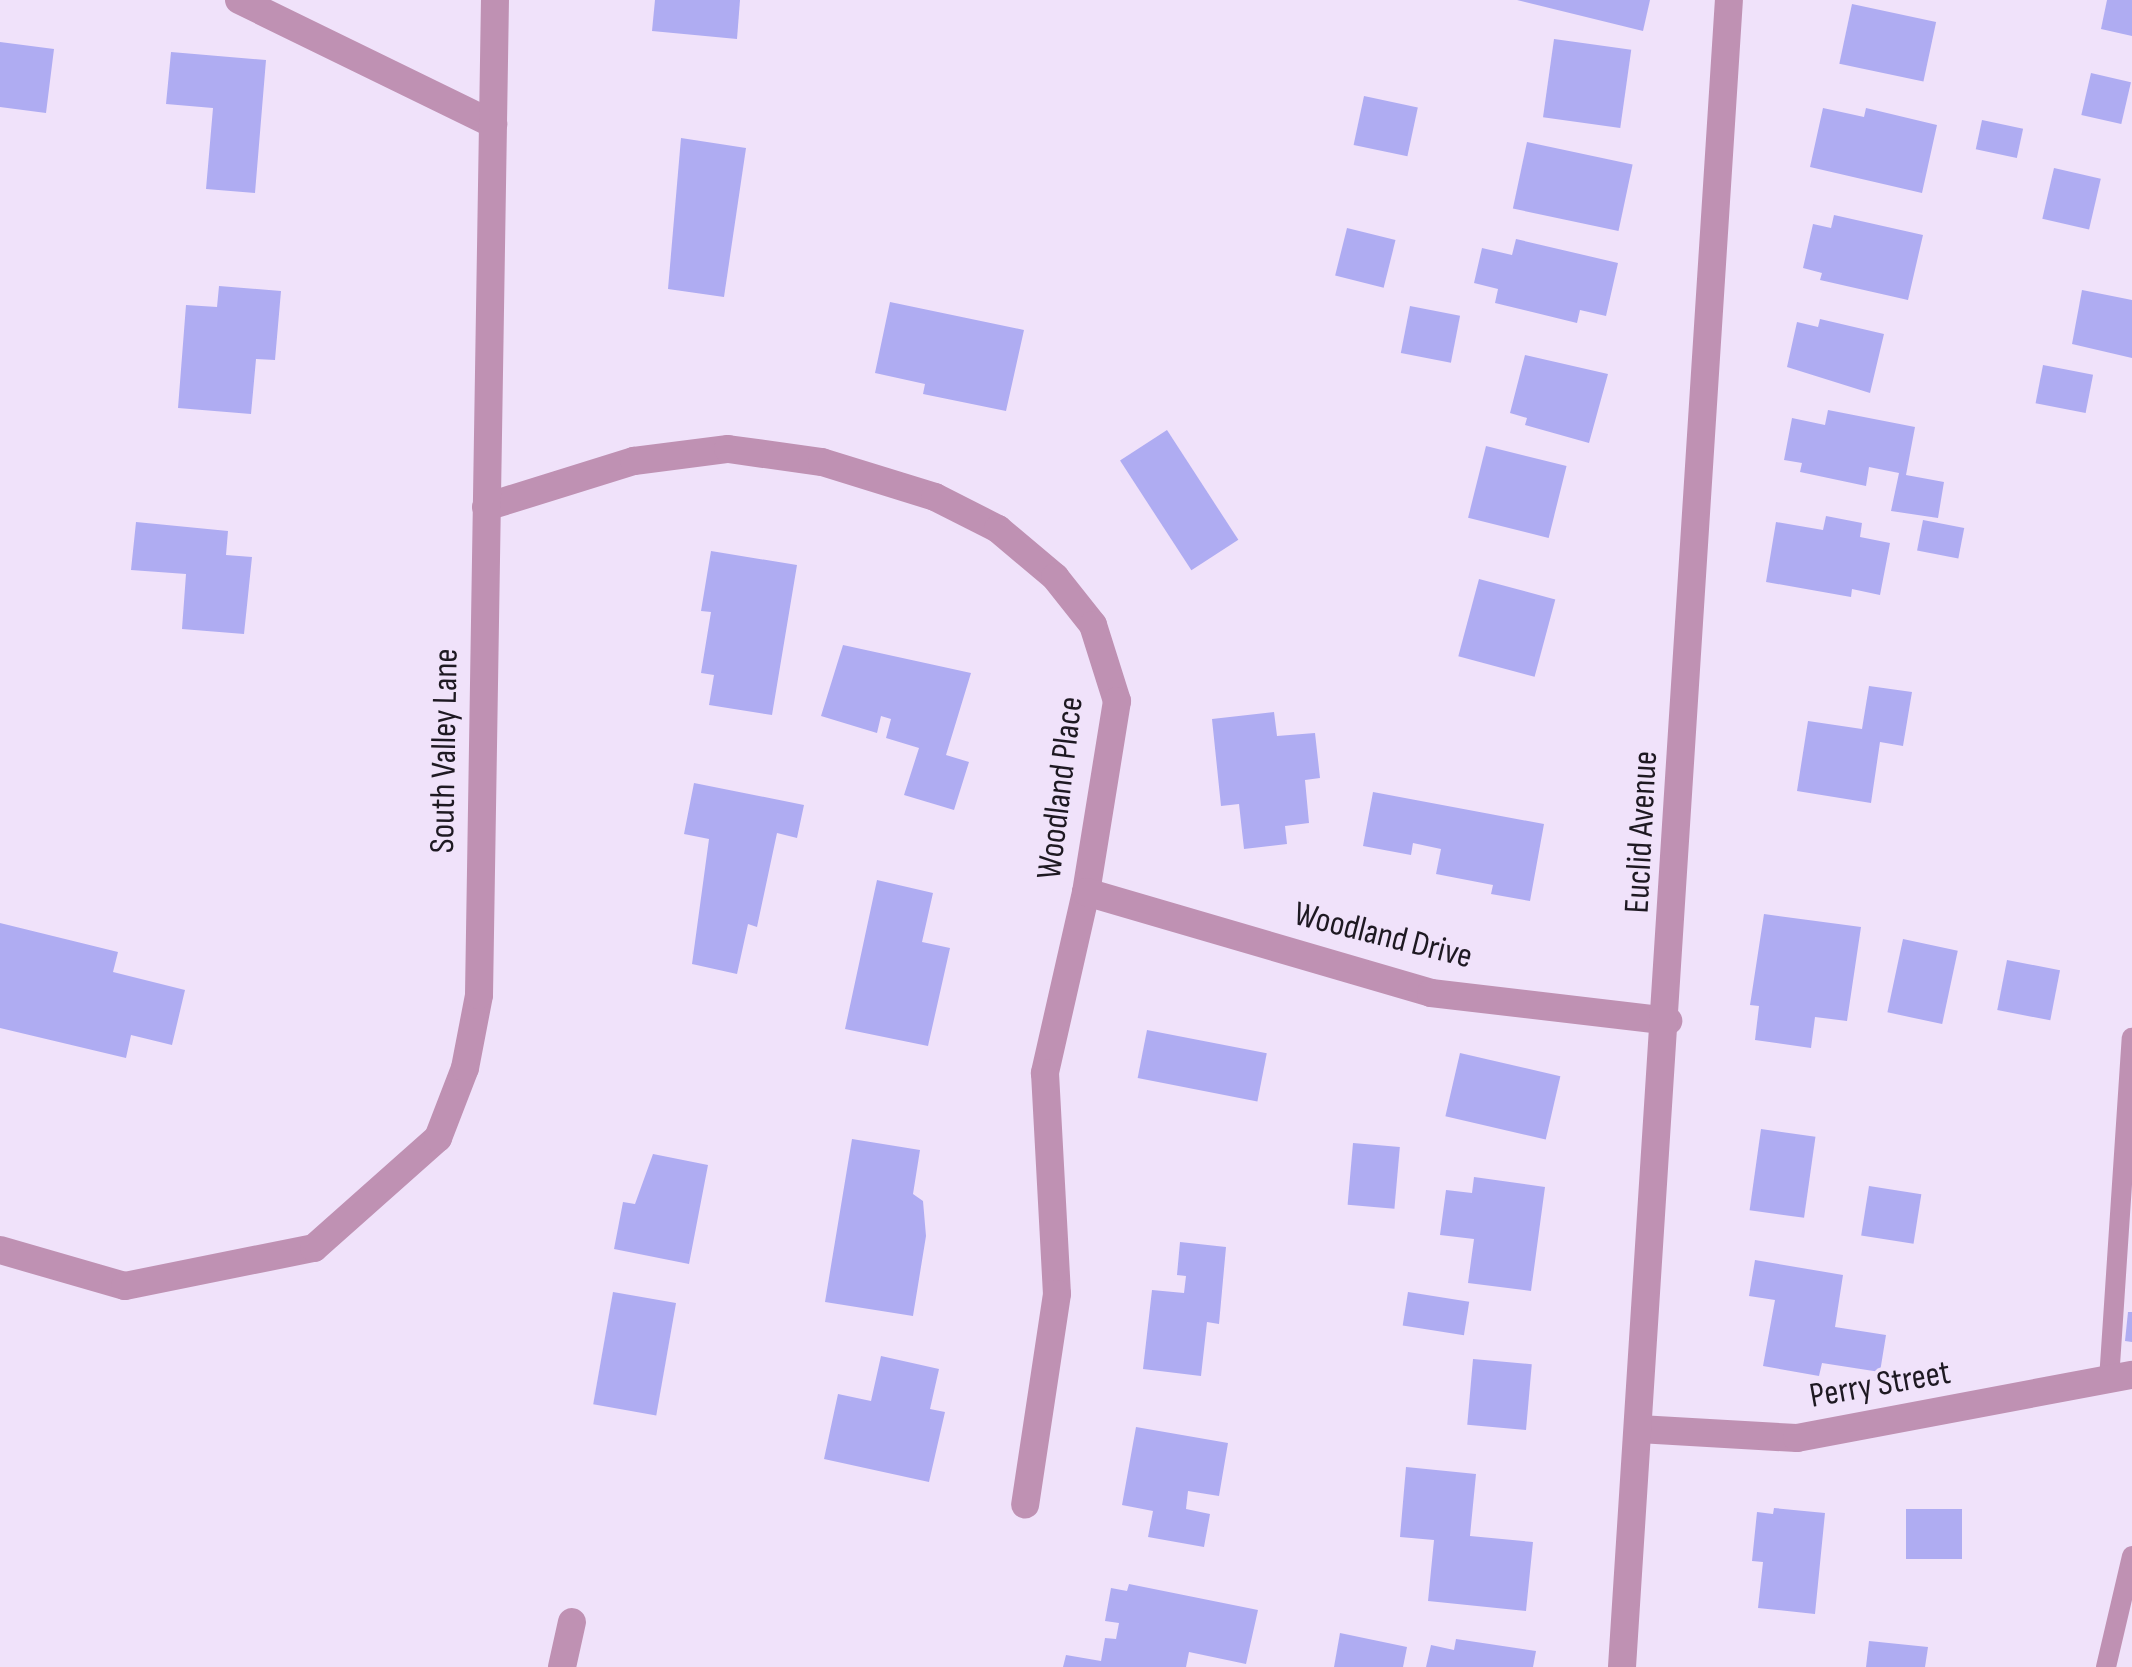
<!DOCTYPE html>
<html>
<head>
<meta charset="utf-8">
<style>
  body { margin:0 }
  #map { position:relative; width:2132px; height:1667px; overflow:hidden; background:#f0e2fa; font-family:"Sofia Sans Condensed",sans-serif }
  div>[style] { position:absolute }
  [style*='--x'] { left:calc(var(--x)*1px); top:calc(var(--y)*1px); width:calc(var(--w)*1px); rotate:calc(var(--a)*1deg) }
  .building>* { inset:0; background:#afacf2; transform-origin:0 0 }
  .service>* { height:20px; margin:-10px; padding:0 10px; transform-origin:10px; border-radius:10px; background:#bf91b3 }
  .minor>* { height:28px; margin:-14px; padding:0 14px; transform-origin:14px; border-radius:14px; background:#bf91b3 }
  span { translate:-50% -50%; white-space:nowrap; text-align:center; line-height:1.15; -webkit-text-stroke:8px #f0e2fa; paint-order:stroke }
  .street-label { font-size:35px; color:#1e1922 }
</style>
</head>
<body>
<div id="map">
  <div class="building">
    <i style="clip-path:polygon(655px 0,740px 0,737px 39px,652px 31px)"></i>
    <i style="clip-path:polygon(1517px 0,1650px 0,1643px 31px)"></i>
    <i style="clip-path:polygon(2107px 0,2132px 0,2132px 36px,2101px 29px)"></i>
    <i style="left:1852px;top:4px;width:86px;height:61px;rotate:12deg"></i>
    <i style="left:1554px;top:39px;width:78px;height:79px;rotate:8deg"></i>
    <i style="clip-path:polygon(0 42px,54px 49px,46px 113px,0 107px)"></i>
    <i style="clip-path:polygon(171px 52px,266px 60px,255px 193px,206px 189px,213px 108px,166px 104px)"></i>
    <i style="left:2091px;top:73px;width:41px;height:43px;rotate:13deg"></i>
    <i style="left:1364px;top:96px;width:55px;height:50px;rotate:12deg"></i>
    <i style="clip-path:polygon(1823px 108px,1864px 117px,1866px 108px,1937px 125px,1922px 193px,1810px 167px)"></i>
    <i style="left:1982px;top:120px;width:42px;height:30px;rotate:12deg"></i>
    <i style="clip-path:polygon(681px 138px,746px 148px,724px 297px,668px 289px)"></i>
    <i style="left:1527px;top:142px;width:108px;height:68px;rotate:12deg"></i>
    <i style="left:2054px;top:168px;width:48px;height:52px;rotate:13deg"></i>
    <i style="clip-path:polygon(1834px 215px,1923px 235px,1908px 300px,1820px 280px,1822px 273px,1803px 268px,1813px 224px,1831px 228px)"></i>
    <i style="left:1347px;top:228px;width:50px;height:49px;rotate:14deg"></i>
    <i style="clip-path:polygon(1516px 239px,1618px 263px,1606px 316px,1580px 310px,1577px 323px,1495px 303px,1498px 289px,1474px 283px,1482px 248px,1512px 255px)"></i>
    <i style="clip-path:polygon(219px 286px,281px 291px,275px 360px,256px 359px,251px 414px,178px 408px,186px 305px,217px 307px)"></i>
    <i style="clip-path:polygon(2082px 290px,2132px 300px,2132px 358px,2072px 344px)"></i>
    <i style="clip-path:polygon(890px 302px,1024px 330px,1006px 411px,923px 394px,925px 384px,875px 373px)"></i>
    <i style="left:1410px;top:306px;width:51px;height:48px;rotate:11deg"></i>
    <i style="clip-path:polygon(1820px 319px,1884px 334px,1870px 393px,1787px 367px,1797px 322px,1818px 327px)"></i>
    <i style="clip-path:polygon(1525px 355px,1608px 374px,1589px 443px,1525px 425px,1527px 418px,1510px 413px)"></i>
    <i style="left:2043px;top:365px;width:51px;height:39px;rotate:11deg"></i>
    <i style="clip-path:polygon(1828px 410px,1915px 427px,1906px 475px,1944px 482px,1938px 518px,1891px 511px,1899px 473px,1869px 467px,1866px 486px,1800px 472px,1802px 463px,1784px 460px,1792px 418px,1825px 425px)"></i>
    <i style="left:1167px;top:430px;width:131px;height:56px;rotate:57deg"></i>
    <i style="left:1486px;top:446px;width:83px;height:74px;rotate:14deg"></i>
    <i style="clip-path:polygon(1826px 516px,1862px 523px,1860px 537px,1890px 543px,1880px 595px,1852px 589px,1851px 597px,1766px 582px,1776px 522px,1823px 530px)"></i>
    <i style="left:1923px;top:520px;width:42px;height:31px;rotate:11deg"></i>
    <i style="clip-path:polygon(136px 522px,228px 531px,226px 555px,252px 557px,244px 634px,182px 629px,186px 574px,131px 570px)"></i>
    <i style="clip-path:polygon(711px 551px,797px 565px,772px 715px,709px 705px,714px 675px,701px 673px,711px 612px,701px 611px)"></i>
    <i style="left:1479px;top:579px;width:79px;height:80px;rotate:15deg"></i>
    <i style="clip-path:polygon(843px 645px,971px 673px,946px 755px,969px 762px,954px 810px,904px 795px,919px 748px,886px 738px,891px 719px,881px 716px,877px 733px,821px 716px)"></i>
    <i style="clip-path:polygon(1869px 686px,1912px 692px,1903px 746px,1880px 742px,1871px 803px,1797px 791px,1808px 721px,1862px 729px)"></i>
    <i style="clip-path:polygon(1274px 712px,1277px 736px,1315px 733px,1320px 778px,1305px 780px,1309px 823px,1285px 826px,1287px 844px,1244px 849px,1239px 804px,1221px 806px,1212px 719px)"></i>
    <i style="clip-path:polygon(694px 783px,804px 805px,797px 838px,777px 833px,757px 927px,748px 924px,737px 974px,692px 964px,709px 839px,684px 834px)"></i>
    <i style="clip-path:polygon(1373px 792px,1544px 824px,1530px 901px,1491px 894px,1493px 885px,1436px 874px,1441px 849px,1413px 843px,1411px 855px,1363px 846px)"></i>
    <i style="clip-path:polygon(877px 880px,933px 893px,922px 942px,950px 948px,928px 1046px,845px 1029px)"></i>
    <i style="clip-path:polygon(1764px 914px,1861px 927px,1847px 1021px,1815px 1017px,1811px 1048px,1755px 1040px,1759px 1006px,1750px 1005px)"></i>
    <i style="clip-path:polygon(0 923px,118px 952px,113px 972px,185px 990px,172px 1045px,131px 1035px,126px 1058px,0 1028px)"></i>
    <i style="left:1903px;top:939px;width:56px;height:75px;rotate:12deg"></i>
    <i style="left:2007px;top:960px;width:54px;height:51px;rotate:11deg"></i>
    <i style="left:1147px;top:1030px;width:122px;height:49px;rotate:11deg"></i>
    <i style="left:1460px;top:1053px;width:103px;height:65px;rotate:13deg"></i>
    <i style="left:1761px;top:1129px;width:55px;height:82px;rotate:8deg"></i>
    <i style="clip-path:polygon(852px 1139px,920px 1150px,913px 1194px,923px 1201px,926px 1236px,913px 1316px,825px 1302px)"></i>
    <i style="left:1353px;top:1143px;width:47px;height:62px;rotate:5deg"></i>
    <i style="clip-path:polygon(653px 1154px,708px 1165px,689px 1264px,614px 1249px,623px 1202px,635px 1204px)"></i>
    <i style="clip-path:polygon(1474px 1177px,1545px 1187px,1531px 1291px,1468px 1283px,1474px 1239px,1440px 1235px,1446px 1190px,1472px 1193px)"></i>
    <i style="left:1869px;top:1186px;width:53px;height:50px;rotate:9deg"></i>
    <i style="clip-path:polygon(1180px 1242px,1226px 1247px,1219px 1324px,1207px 1322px,1201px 1376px,1143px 1369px,1152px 1290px,1184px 1293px,1186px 1276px,1177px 1275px)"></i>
    <i style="clip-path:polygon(1755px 1260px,1843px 1275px,1835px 1327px,1886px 1335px,1880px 1372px,1822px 1363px,1819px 1376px,1763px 1366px,1775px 1300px,1749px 1296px)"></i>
    <i style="left:613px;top:1292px;width:64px;height:114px;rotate:10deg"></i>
    <i style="left:1408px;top:1292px;width:62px;height:34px;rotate:9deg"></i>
    <i style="clip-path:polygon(2128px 1312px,2132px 1312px,2132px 1342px,2125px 1341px)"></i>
    <i style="clip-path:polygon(881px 1356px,939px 1369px,930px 1409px,945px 1412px,929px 1482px,824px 1459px,838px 1394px,871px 1401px)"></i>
    <i style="left:1473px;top:1359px;width:59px;height:66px;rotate:5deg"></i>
    <i style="clip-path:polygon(1136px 1427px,1228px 1443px,1219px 1496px,1188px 1491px,1186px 1509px,1210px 1514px,1204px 1547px,1148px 1537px,1153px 1511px,1122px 1505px)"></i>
    <i style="clip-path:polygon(1406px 1467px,1476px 1474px,1470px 1536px,1533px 1542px,1526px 1611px,1428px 1601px,1434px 1540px,1400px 1537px)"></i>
    <i style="clip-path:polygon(1774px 1508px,1825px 1513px,1815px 1614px,1758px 1608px,1763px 1562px,1752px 1561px,1757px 1512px,1773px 1514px)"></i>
    <i style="left:1906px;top:1509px;width:56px;height:50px"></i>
    <i style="clip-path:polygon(1129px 1584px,1258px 1610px,1246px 1664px,1189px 1652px,1186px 1667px,1063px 1667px,1066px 1655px,1101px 1661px,1105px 1638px,1116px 1639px,1119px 1623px,1105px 1621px,1111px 1588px,1127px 1591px)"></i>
    <i style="clip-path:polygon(1340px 1633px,1407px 1647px,1403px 1667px,1334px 1667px)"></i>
    <i style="clip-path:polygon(1456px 1639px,1536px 1651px,1533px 1667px,1426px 1667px,1431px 1645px,1454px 1650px)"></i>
    <i style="clip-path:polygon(1869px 1641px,1928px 1647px,1925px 1667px,1866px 1667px)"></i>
  </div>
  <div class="service">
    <i style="--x:2109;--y:1380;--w:343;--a:-86.2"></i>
    <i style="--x:2106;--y:1667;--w:114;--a:-76.8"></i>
  </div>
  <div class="minor">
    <i style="--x:239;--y:0;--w:283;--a:26"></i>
    <i style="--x:486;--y:507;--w:155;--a:-17.3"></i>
    <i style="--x:634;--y:461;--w:95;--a:-7.3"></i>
    <i style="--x:728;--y:449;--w:95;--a:7.9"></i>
    <i style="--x:822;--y:462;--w:118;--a:17.2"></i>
    <i style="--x:935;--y:497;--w:71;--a:26.9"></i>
    <i style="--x:998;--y:529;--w:75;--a:40.1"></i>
    <i style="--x:1055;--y:577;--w:61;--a:51.6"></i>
    <i style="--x:1093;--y:625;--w:80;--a:72.5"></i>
    <i style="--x:1117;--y:701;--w:193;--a:99.2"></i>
    <i style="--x:1086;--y:892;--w:186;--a:102.8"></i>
    <i style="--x:1045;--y:1073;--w:221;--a:86.9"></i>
    <i style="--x:1057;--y:1294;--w:213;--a:98.6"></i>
    <i style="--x:1086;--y:892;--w:359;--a:16.3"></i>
    <i style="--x:1431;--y:993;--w:239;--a:6.7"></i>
    <i style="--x:0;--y:1250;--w:130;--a:16.1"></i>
    <i style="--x:125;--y:1286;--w:193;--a:-11.4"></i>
    <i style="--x:314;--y:1248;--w:166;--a:-41.6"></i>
    <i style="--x:438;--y:1138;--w:75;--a:-68.9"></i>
    <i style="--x:465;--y:1068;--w:74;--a:-79.1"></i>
    <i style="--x:479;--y:995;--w:995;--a:-89.08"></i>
    <i style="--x:1639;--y:1429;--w:158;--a:3.3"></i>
    <i style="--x:1797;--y:1438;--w:341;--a:-10.7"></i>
    <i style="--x:562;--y:1667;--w:46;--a:-77.5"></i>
    <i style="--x:1622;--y:1667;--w:1670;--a:-86.33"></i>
  </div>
  <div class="street-label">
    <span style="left:445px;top:751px;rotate:-89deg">South Valley Lane</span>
    <span style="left:1061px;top:788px;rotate:-83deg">Woodland Place</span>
    <span style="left:1642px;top:832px;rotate:-87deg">Euclid Avenue</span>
    <span style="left:1383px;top:936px;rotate:14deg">Woodland Drive</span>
    <span style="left:1880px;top:1385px;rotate:-10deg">Perry Street</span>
  </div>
</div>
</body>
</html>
